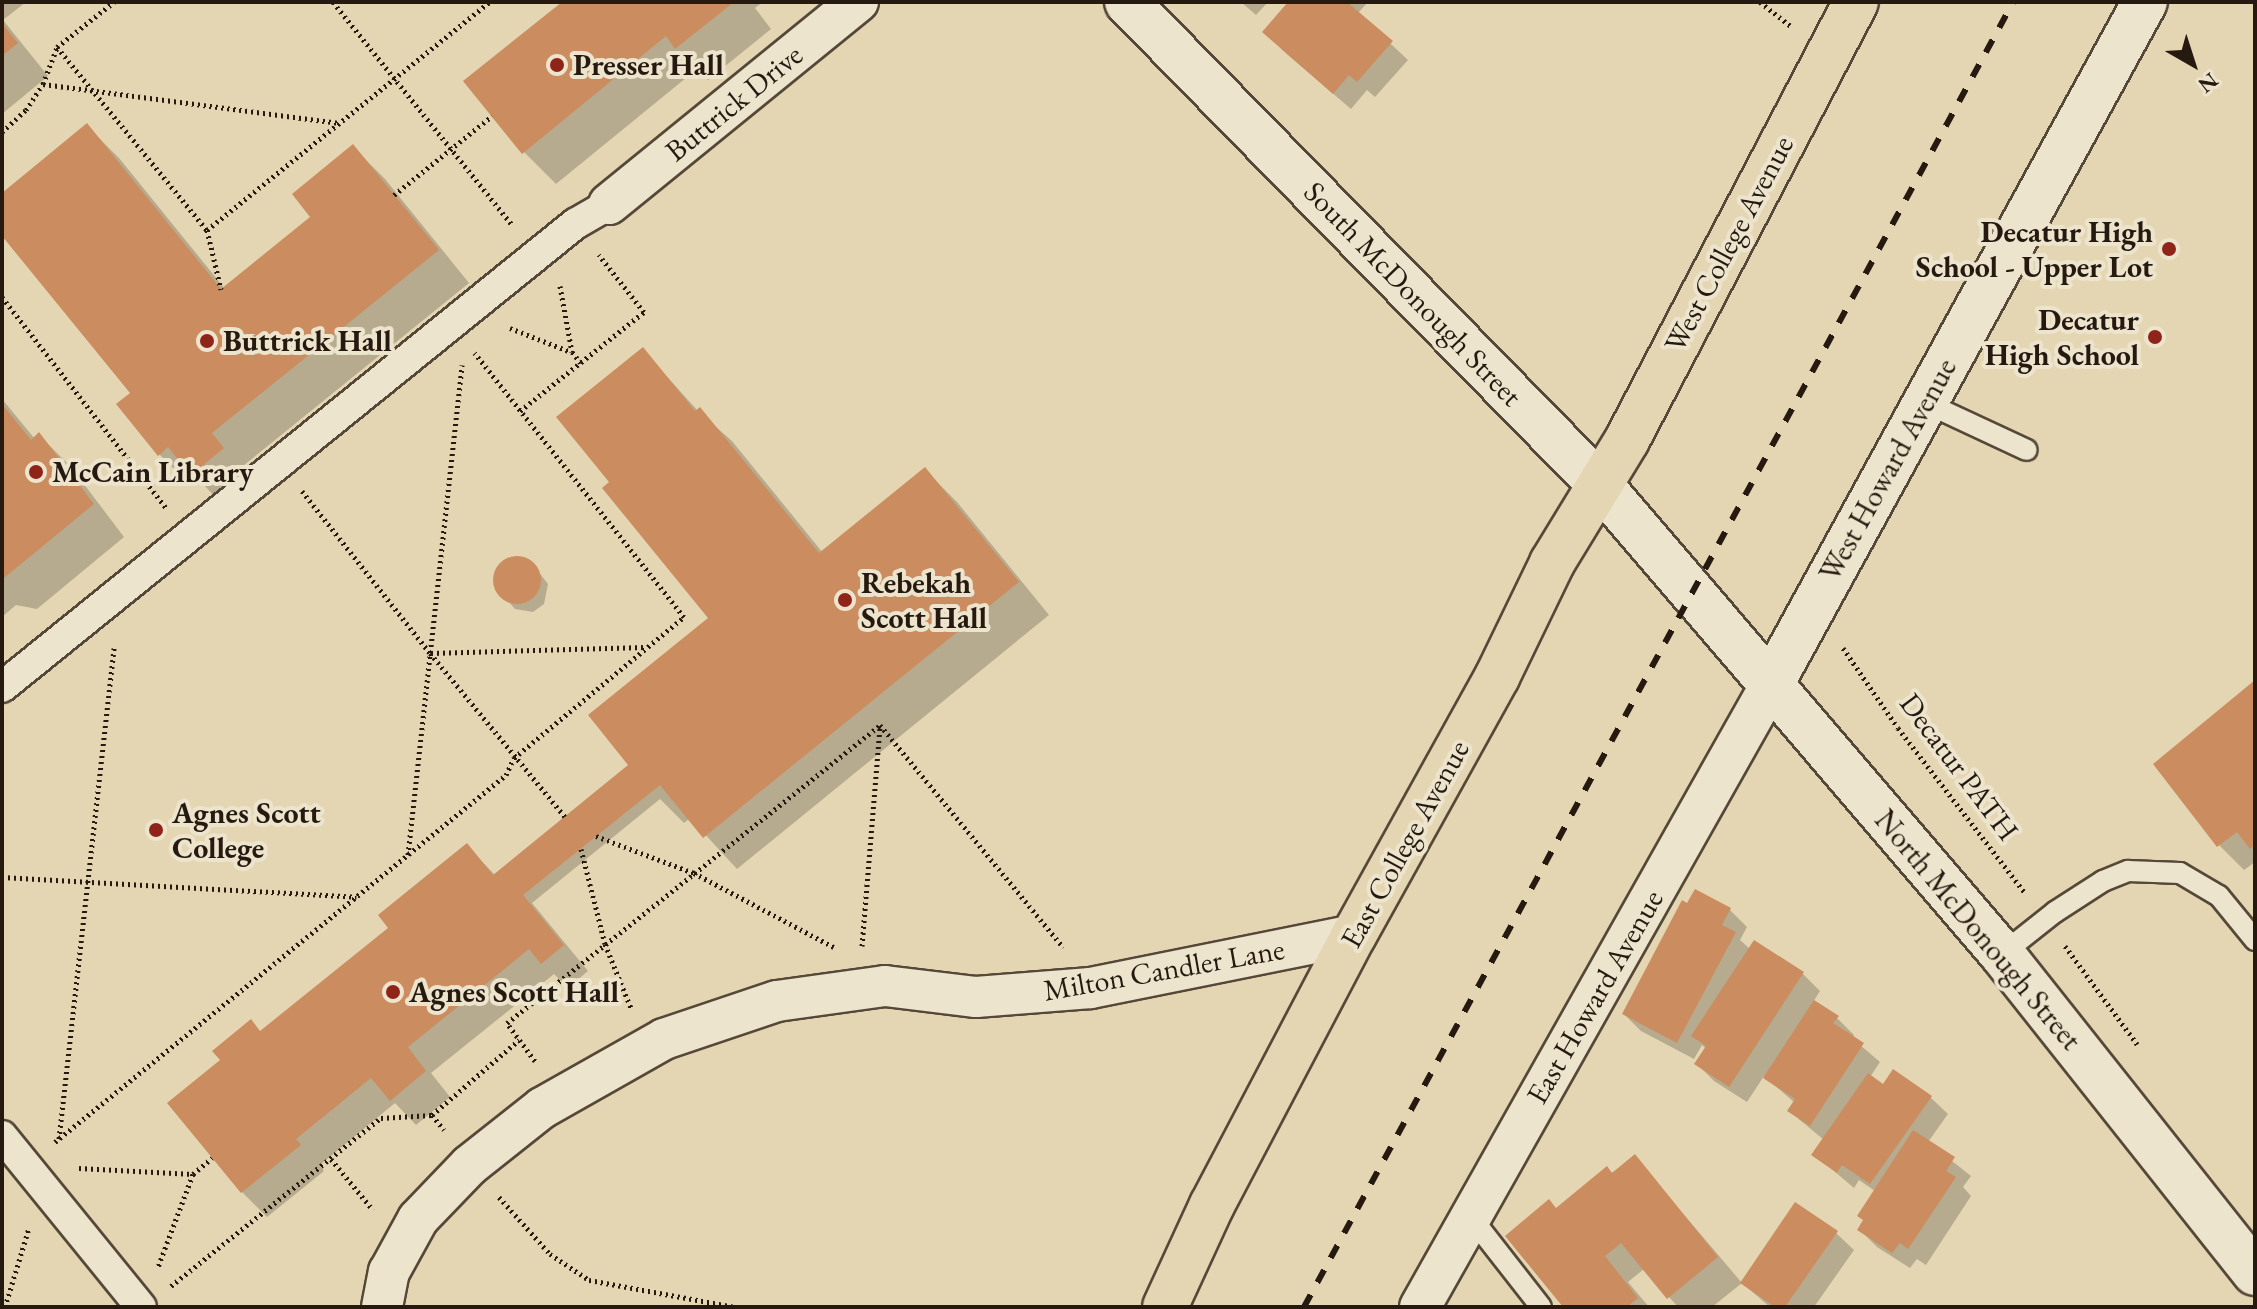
<!DOCTYPE html>
<html>
<head>
<meta charset="utf-8">
<style>
  body { margin:0 }
  #map { position:relative; width:2257px; height:1309px; overflow:hidden; background:#e4d6b2; font-family:"EB Garamond",serif }
  div>[style] { position:absolute }
  [style*='--x'] { left:calc(var(--x)*1px); top:calc(var(--y)*1px); width:calc(var(--w)*1px); rotate:calc(var(--a)*1deg) }
  .shadow>* { inset:0; background:#0003 }
  .building>* { inset:0; background:#cb8c5f }
  .round { border-radius:50% }
  .path>* { height:5px; margin-top:-2.5px; transform-origin:0; background:repeating-linear-gradient(90deg,#26190f 0 2px,transparent 0 6px) }
  .roads { filter:drop-shadow(2px 0 #564838) drop-shadow(-2px 0 #564838) drop-shadow(0 2px #564838) drop-shadow(0 -2px #564838) }
  .service>* { height:20px; margin:-10px; padding:0 10px; transform-origin:10px; border-radius:10px; background:#ede4cd }
  .pedestrian>* { height:30px; margin:-15px; padding:0 15px; transform-origin:15px; border-radius:15px; background:#ede4cd }
  .minor>* { height:40px; margin:-20px; padding:0 20px; transform-origin:20px; border-radius:20px; background:#ede4cd }
  .tertiary>* { height:44px; margin:-22px; padding:0 22px; transform-origin:22px; border-radius:22px; background:#ede4cd }
  .secondary>* { height:44px; margin:-22px; padding:0 22px; transform-origin:22px; border-radius:22px; background:#ede4cd }
  .primary>* { height:44px; margin:-22px; padding:0 22px; transform-origin:22px; border-radius:22px; background:#e4d6b2 }
  .rail>* { height:6px; margin-top:-3px; transform-origin:0; background:repeating-linear-gradient(90deg,#26190f 0 14px,transparent 0 28px) }
  .dots>* { width:22px; height:22px; translate:-50% -50%; box-sizing:border-box; border:4px solid #ede4cd; border-radius:50% }
  span { translate:-50% -50%; white-space:nowrap; text-align:center; line-height:1.15; -webkit-text-stroke:8px #ede4cd; paint-order:stroke }
  .poi-label { font-size:30px; color:#26190f; font-weight:700 }
  .left { translate:0 -50%; text-align:left }
  .right { translate:-100% -50%; text-align:right }
  .street-label { font-size:30px; color:#26190f }
  .frame { position:absolute; inset:0; border:4px solid #26190f; pointer-events:none }
  .north { position:absolute; left:2153px; top:24px; width:80px; height:80px; -webkit-text-stroke:6px #ede4cd; paint-order:stroke; rotate:141deg; font-size:22px; font-weight:700; line-height:32px; text-align:center; color:#26190f }
  .north::after { content:''; display:block; margin:auto; width:28px; height:36px; background:#26190f; clip-path:polygon(50% 0,100% 100%,50% 72%,0 100%) }
</style>
</head>
<body>
<div id="map">
  <div class="shadow">
    <i style="clip-path:polygon(2px 2px,26px 2px,3px 20px,48px 76px,2px 114px)"></i>
    <i style="clip-path:polygon(565px 2px,763px 2px,755px 8px,771px 29px,708px 80px,697px 69px,556px 184px,524px 152px)"></i>
    <i style="clip-path:polygon(1241px 2px,1268px 2px,1256px 15px)"></i>
    <i style="clip-path:polygon(1290px 2px,1368px 2px,1358px 13px,1408px 60px,1375px 97px,1367px 90px,1351px 109px,1281px 49px)"></i>
    <i style="clip-path:polygon(87px 126px,119px 158px,225px 289px,313px 217px,353px 147px,385px 179px,469px 283px,243px 466px,255px 481px,224px 506px,199px 480px,191px 486px,159px 454px,133px 394px,2px 233px,2px 195px)"></i>
    <i style="clip-path:polygon(643px 350px,698px 411px,732px 441px,823px 553px,925px 470px,957px 502px,1049px 615px,737px 869px,690px 818px,684px 823px,660px 799px,532px 903px,588px 971px,568px 988px,554px 974px,431px 1073px,450px 1097px,416px 1125px,395px 1103px,320px 1165px,324px 1171px,267px 1217px,242px 1192px,261px 1033px,391px 928px,467px 846px,496px 876px,631px 765px,711px 618px,612px 483px)"></i>
    <i style="clip-path:polygon(2px 399px,35px 439px,39px 435px,71px 467px,124px 537px,37px 609px,16px 605px,2px 617px)"></i>
    <i style="clip-path:polygon(513px 557px,530px 561px,548px 584px,544px 604px,533px 612px,515px 609px,495px 586px,498px 568px)"></i>
    <i style="clip-path:polygon(2255px 682px,2255px 862px,2244px 870px,2219px 845px)"></i>
    <i style="clip-path:polygon(1696px 891px,1730px 910px,1747px 927px,1740px 940px,1750px 949px,1803px 974px,1820px 991px,1813px 1002px,1837px 1018px,1854px 1035px,1852px 1038px,1880px 1062px,1870px 1077px,1884px 1086px,1930px 1097px,1948px 1114px,1928px 1142px,1971px 1176px,1963px 1187px,1971px 1196px,1926px 1265px,1917px 1259px,1910px 1268px,1877px 1247px,1860px 1230px,1875px 1191px,1859px 1180px,1854px 1188px,1814px 1154px,1824px 1140px,1789px 1111px,1795px 1103px,1764px 1076px,1747px 1102px,1714px 1081px,1697px 1064px,1706px 1049px,1702px 1045px,1694px 1059px,1641px 1031px,1624px 1014px)"></i>
    <i style="clip-path:polygon(1635px 1157px,1742px 1283px,1712px 1307px,1678px 1307px,1644px 1269px,1628px 1282px,1649px 1307px,1565px 1307px,1557px 1210px)"></i>
    <i style="clip-path:polygon(1836px 1233px,1854px 1250px,1814px 1307px,1770px 1307px,1742px 1283px)"></i>
  </div>
  <div class="building">
    <i style="clip-path:polygon(562px 2px,734px 2px,675px 49px,666px 36px,522px 154px,463px 81px)"></i>
    <i style="clip-path:polygon(1288px 2px,1347px 2px,1393px 41px,1357px 82px,1349px 75px,1333px 94px,1262px 32px)"></i>
    <i style="clip-path:polygon(2px 23px,18px 43px,2px 56px)"></i>
    <i style="clip-path:polygon(87px 123px,221px 289px,310px 217px,292px 194px,353px 144px,439px 250px,212px 433px,224px 448px,191px 475px,168px 447px,158px 456px,116px 404px,130px 393px,2px 236px,2px 193px)"></i>
    <i style="clip-path:polygon(643px 347px,695px 411px,700px 407px,819px 553px,925px 467px,1019px 582px,703px 838px,660px 785px,523px 895px,564px 945px,541px 964px,529px 949px,408px 1047px,426px 1071px,390px 1101px,371px 1078px,296px 1139px,301px 1145px,241px 1193px,167px 1103px,220px 1060px,212px 1051px,251px 1019px,260px 1031px,388px 928px,378px 915px,467px 843px,493px 875px,628px 765px,588px 715px,708px 618px,602px 488px,609px 482px,556px 417px)"></i>
    <i style="clip-path:polygon(2px 404px,31px 440px,39px 432px,94px 504px,4px 578px)"></i>
    <i class="round" style="left:493px;top:556px;width:48px;height:48px"></i>
    <i style="clip-path:polygon(2255px 680px,2255px 845px,2250px 849px,2237px 832px,2217px 847px,2153px 764px)"></i>
    <i style="clip-path:polygon(1695px 889px,1731px 908px,1722px 925px,1736px 932px,1677px 1043px,1622px 1014px,1682px 900px,1687px 903px)"></i>
    <i style="clip-path:polygon(1754px 940px,1804px 972px,1729px 1087px,1694px 1064px,1706px 1046px,1691px 1036px)"></i>
    <i style="clip-path:polygon(1814px 1000px,1839px 1016px,1833px 1023px,1864px 1043px,1810px 1126px,1787px 1111px,1795px 1099px,1763px 1078px)"></i>
    <i style="clip-path:polygon(1893px 1069px,1932px 1096px,1870px 1184px,1842px 1165px,1837px 1173px,1811px 1155px,1868px 1073px,1883px 1084px)"></i>
    <i style="clip-path:polygon(1913px 1130px,1955px 1157px,1946px 1171px,1956px 1177px,1908px 1249px,1900px 1243px,1892px 1253px,1857px 1230px,1863px 1220px,1857px 1216px)"></i>
    <i style="clip-path:polygon(1635px 1154px,1718px 1257px,1667px 1299px,1621px 1243px,1605px 1256px,1638px 1298px,1627px 1307px,1563px 1307px,1505px 1236px,1549px 1199px,1556px 1208px,1607px 1166px,1612px 1173px)"></i>
    <i style="clip-path:polygon(1795px 1202px,1838px 1231px,1785px 1307px,1775px 1307px,1740px 1283px)"></i>
  </div>
  <div class="path">
    <i style="--x:333;--y:2;--w:287;--a:51.2"></i>
    <i style="--x:1760;--y:2;--w:39;--a:38"></i>
    <i style="--x:57;--y:47;--w:237;--a:50.7"></i>
    <i style="--x:207;--y:230;--w:61;--a:76.7"></i>
    <i style="--x:43;--y:84;--w:299;--a:7.5"></i>
    <i style="--x:2;--y:132;--w:33;--a:-43"></i>
    <i style="--x:26;--y:110;--w:31;--a:-57"></i>
    <i style="--x:43;--y:84;--w:40;--a:-69"></i>
    <i style="--x:57;--y:47;--w:73;--a:-38.3"></i>
    <i style="--x:394;--y:195;--w:126;--a:-38.9"></i>
    <i style="--x:207;--y:230;--w:363;--a:-38.9"></i>
    <i style="--x:560;--y:286;--w:67;--a:79.7"></i>
    <i style="--x:572;--y:352;--w:14;--a:51"></i>
    <i style="--x:2;--y:297;--w:267;--a:52.1"></i>
    <i style="--x:510;--y:328;--w:66;--a:21.5"></i>
    <i style="--x:520;--y:411;--w:159;--a:-38.6"></i>
    <i style="--x:644;--y:312;--w:73;--a:-128.3"></i>
    <i style="--x:302;--y:491;--w:206;--a:51.7"></i>
    <i style="--x:430;--y:653;--w:212;--a:50.5"></i>
    <i style="--x:1843;--y:648;--w:97;--a:55.5"></i>
    <i style="--x:1898;--y:728;--w:208;--a:52.4"></i>
    <i style="--x:431;--y:653;--w:214;--a:-1.6"></i>
    <i style="--x:596;--y:836;--w:105;--a:20.7"></i>
    <i style="--x:694;--y:873;--w:158;--a:27.9"></i>
    <i style="--x:581;--y:849;--w:98;--a:75.8"></i>
    <i style="--x:605;--y:944;--w:69;--a:67.9"></i>
    <i style="--x:408;--y:855;--w:493;--a:-83.7"></i>
    <i style="--x:2;--y:877;--w:355;--a:3.2"></i>
    <i style="--x:862;--y:946;--w:222;--a:-85.3"></i>
    <i style="--x:880;--y:725;--w:288;--a:50.5"></i>
    <i style="--x:2065;--y:946;--w:122;--a:53.7"></i>
    <i style="--x:535;--y:1061;--w:47;--a:-126.4"></i>
    <i style="--x:507;--y:1023;--w:477;--a:-38.6"></i>
    <i style="--x:432;--y:1115;--w:19;--a:51"></i>
    <i style="--x:59;--y:1139;--w:494;--a:-83.6"></i>
    <i style="--x:55;--y:1142;--w:581;--a:-39.14"></i>
    <i style="--x:506;--y:775;--w:19;--a:-65"></i>
    <i style="--x:514;--y:758;--w:221;--a:-39.7"></i>
    <i style="--x:684;--y:617;--w:337;--a:-128.4"></i>
    <i style="--x:331;--y:1159;--w:66;--a:50.5"></i>
    <i style="--x:79;--y:1168;--w:114;--a:3"></i>
    <i style="--x:193;--y:1174;--w:99;--a:110.6"></i>
    <i style="--x:193;--y:1174;--w:25;--a:-40"></i>
    <i style="--x:499;--y:1197;--w:76;--a:48.2"></i>
    <i style="--x:550;--y:1254;--w:47;--a:33.7"></i>
    <i style="--x:589;--y:1280;--w:147;--a:10.5"></i>
    <i style="--x:171;--y:1286;--w:269;--a:-38.7"></i>
    <i style="--x:381;--y:1118;--w:51;--a:-3.4"></i>
    <i style="--x:432;--y:1115;--w:115;--a:-40.8"></i>
    <i style="--x:5;--y:1307;--w:83;--a:-73.1"></i>
  </div>
  <div class="roads">
    <div class="service">
      <i style="--x:1926;--y:403;--w:111;--a:25"></i>
      <i style="--x:2002;--y:954;--w:68;--a:-38.4"></i>
      <i style="--x:2055;--y:912;--w:57;--a:-32.9"></i>
      <i style="--x:2103;--y:881;--w:27;--a:-22"></i>
      <i style="--x:2128;--y:871;--w:52;--a:2.2"></i>
      <i style="--x:2180;--y:873;--w:45;--a:30.5"></i>
      <i style="--x:2219;--y:896;--w:57;--a:50.7"></i>
      <i style="--x:1470;--y:1216;--w:115;--a:52"></i>
    </div>
    <div class="pedestrian">
      <i style="--x:2;--y:687;--w:737;--a:-38.94"></i>
      <i style="--x:575;--y:224;--w:39;--a:-30"></i>
      <i style="--x:2;--y:1136;--w:220;--a:50.9"></i>
    </div>
    <div class="minor">
      <i style="--x:609;--y:204;--w:321;--a:-39.1"></i>
      <i style="--x:382;--y:1307;--w:36;--a:-79"></i>
      <i style="--x:389;--y:1272;--w:60;--a:-61.3"></i>
      <i style="--x:418;--y:1219;--w:75;--a:-46.1"></i>
      <i style="--x:470;--y:1165;--w:92;--a:-38.4"></i>
      <i style="--x:542;--y:1108;--w:140;--a:-29.5"></i>
      <i style="--x:664;--y:1039;--w:119;--a:-18.6"></i>
      <i style="--x:777;--y:1001;--w:109;--a:-7.9"></i>
      <i style="--x:885;--y:986;--w:92;--a:6.9"></i>
      <i style="--x:976;--y:997;--w:115;--a:-4.5"></i>
      <i style="--x:1091;--y:988;--w:268;--a:-11.4"></i>
      <i style="--x:1420;--y:1307;--w:713;--a:-60.59"></i>
    </div>
    <div class="tertiary">
      <i style="--x:1127;--y:2;--w:677;--a:45.6"></i>
      <i style="--x:1601;--y:486;--w:616;--a:49.41"></i>
      <i style="--x:2002;--y:954;--w:407;--a:51.6"></i>
    </div>
    <div class="secondary">
      <i style="--x:1770;--y:686;--w:780;--a:-61.27"></i>
    </div>
    <div class="primary">
      <i style="--x:1165;--y:1307;--w:112;--a:-65.3"></i>
      <i style="--x:1212;--y:1205;--w:305;--a:-62.3"></i>
      <i style="--x:1354;--y:935;--w:295;--a:-61"></i>
      <i style="--x:1497;--y:677;--w:127;--a:-64.2"></i>
      <i style="--x:1552;--y:563;--w:144;--a:-58.6"></i>
      <i style="--x:1627;--y:440;--w:494;--a:-62.4"></i>
    </div>
  </div>
  <div class="rail">
    <i style="--x:1304;--y:1307;--w:1485;--a:-61.48"></i>
  </div>
  <div class="dots">
    <i style="left:557px;top:65px;background:#8f2418"></i>
    <i style="left:2169px;top:249px;background:#8f2418"></i>
    <i style="left:2155px;top:337px;background:#8f2418"></i>
    <i style="left:207px;top:341px;background:#8f2418"></i>
    <i style="left:36px;top:472px;background:#8f2418"></i>
    <i style="left:845px;top:600px;background:#8f2418"></i>
    <i style="left:156px;top:830px;background:#8f2418"></i>
    <i style="left:393px;top:992px;background:#8f2418"></i>
  </div>
  <div class="poi-label">
    <span class="left" style="left:573px;top:65px">Presser Hall</span>
    <span class="right" style="left:2153px;top:249px">Decatur High<br>School - Upper Lot</span>
    <span class="right" style="left:2139px;top:337px">Decatur<br>High School</span>
    <span class="left" style="left:223px;top:341px">Buttrick Hall</span>
    <span class="left" style="left:52px;top:472px">McCain Library</span>
    <span class="left" style="left:861px;top:600px">Rebekah<br>Scott Hall</span>
    <span class="left" style="left:172px;top:830px">Agnes Scott<br>College</span>
    <span class="left" style="left:409px;top:992px">Agnes Scott Hall</span>
  </div>
  <div class="street-label">
    <span style="left:734px;top:103px;rotate:-39deg">Buttrick Drive</span>
    <span style="left:1729px;top:244px;rotate:-62deg">West College Avenue</span>
    <span style="left:1413px;top:294px;rotate:46deg">South McDonough Street</span>
    <span style="left:1888px;top:470px;rotate:-61deg">West Howard Avenue</span>
    <span style="left:1959px;top:767px;rotate:53deg">Decatur PATH</span>
    <span style="left:1405px;top:844px;rotate:-61deg">East College Avenue</span>
    <span style="left:1978px;top:930px;rotate:50deg">North McDonough Street</span>
    <span style="left:1164px;top:970px;rotate:-10deg">Milton Candler Lane</span>
    <span style="left:1595px;top:997px;rotate:-60deg">East Howard Avenue</span>
  </div>
  <div class="frame"></div>
  <div class="north">N</div>
</div>
</body>
</html>
